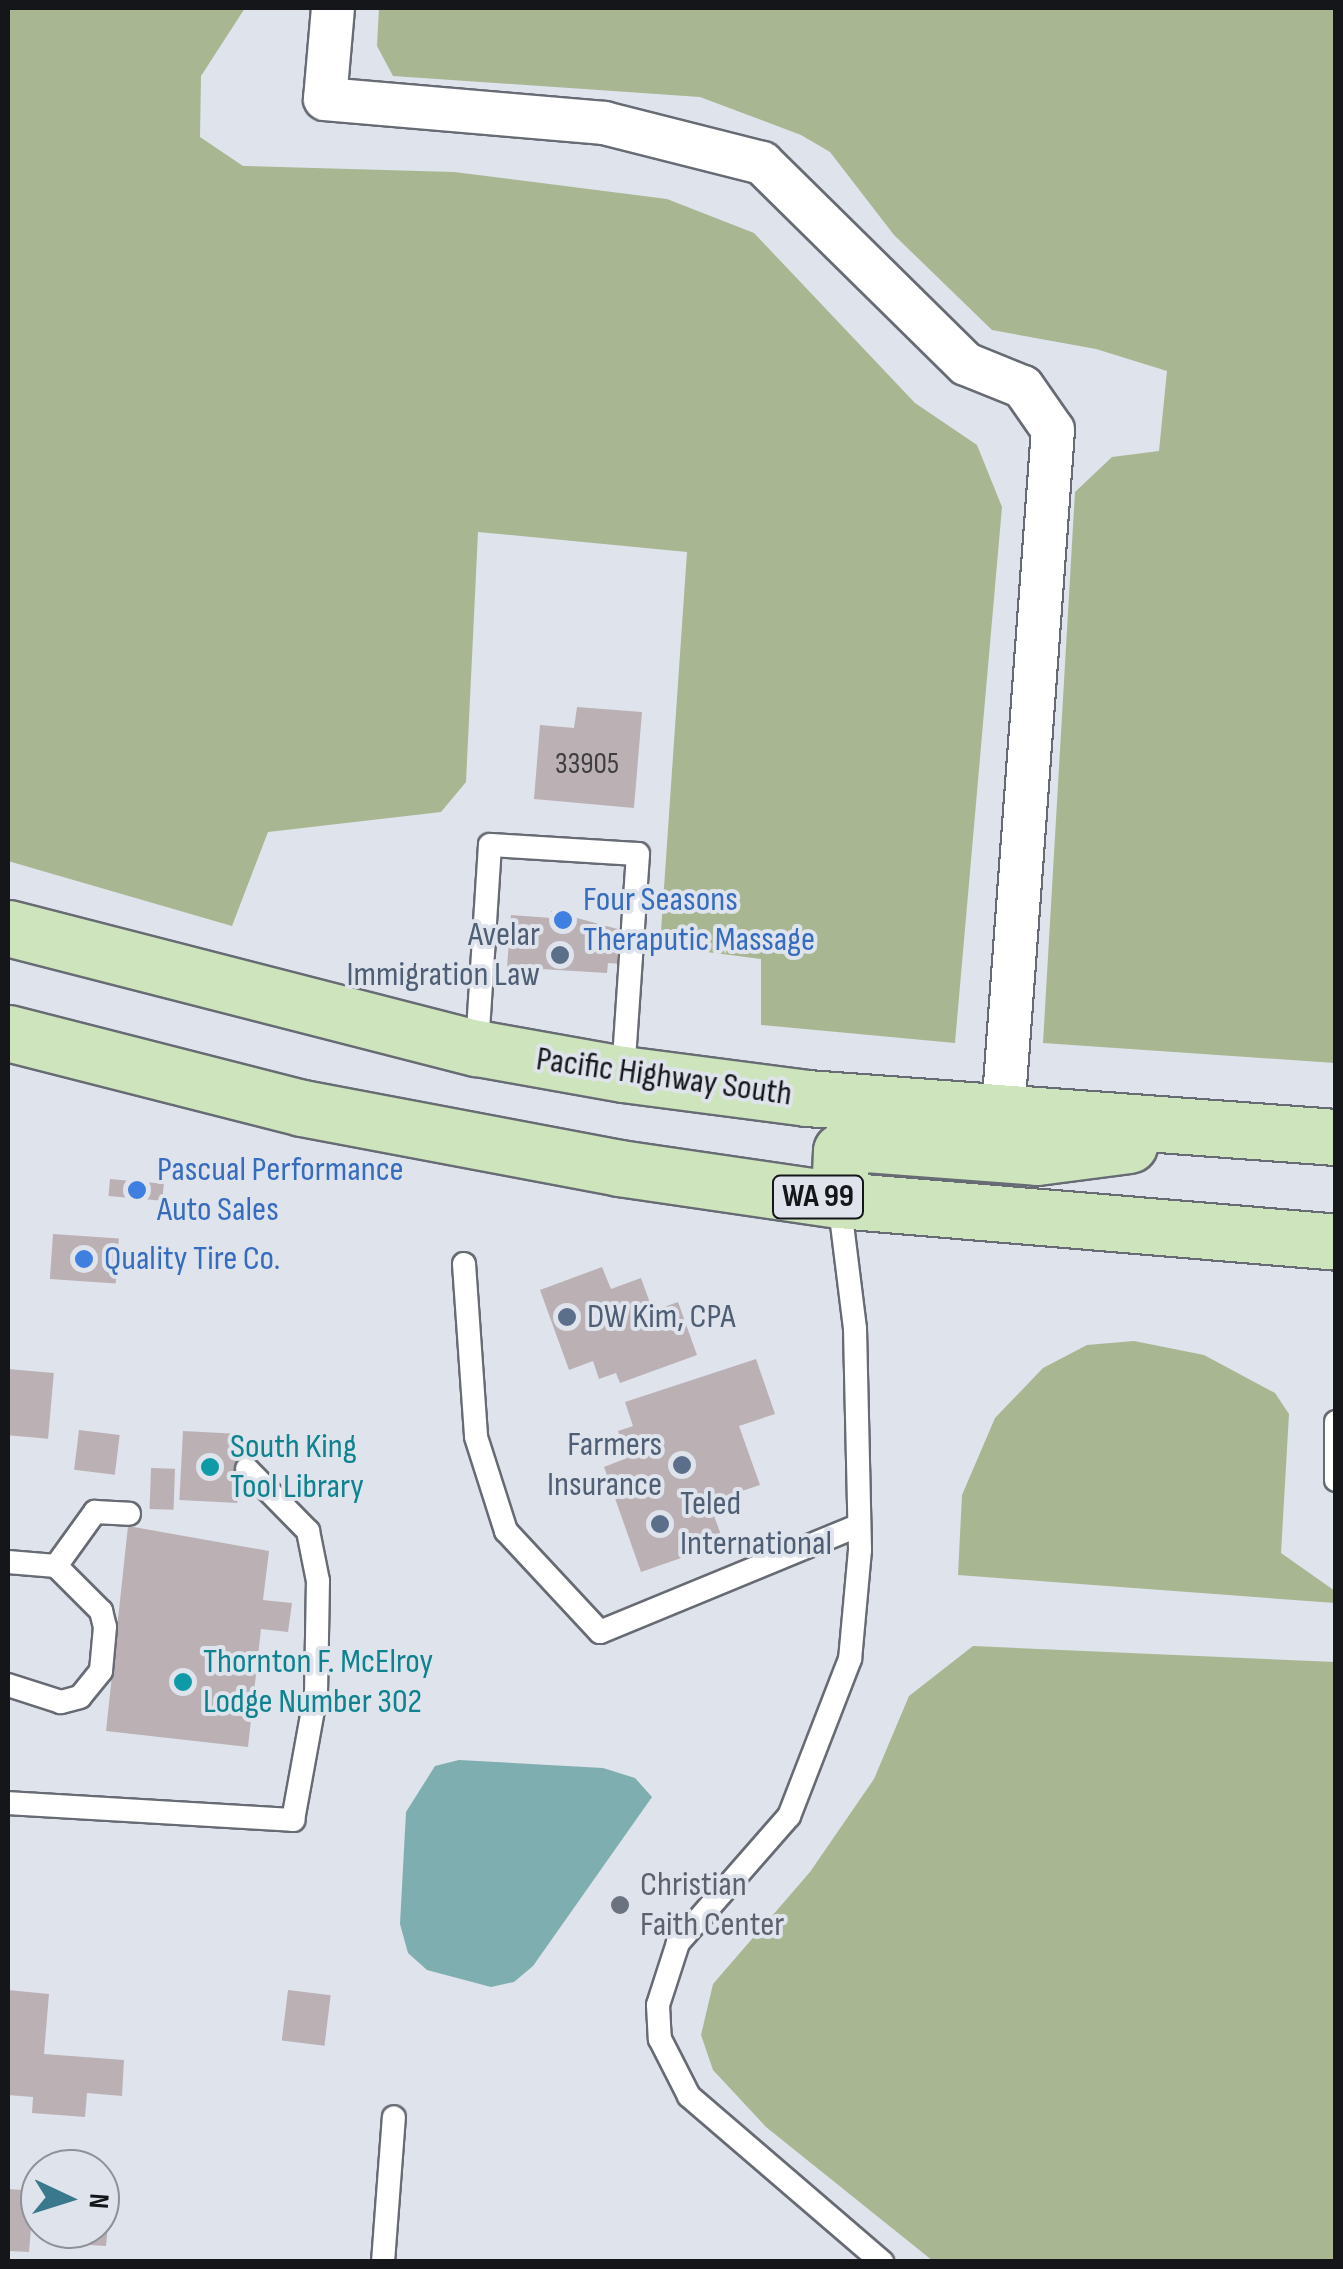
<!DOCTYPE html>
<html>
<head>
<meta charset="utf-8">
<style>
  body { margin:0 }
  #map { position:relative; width:1343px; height:2269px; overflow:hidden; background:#dfe3ec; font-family:"Sofia Sans Condensed",sans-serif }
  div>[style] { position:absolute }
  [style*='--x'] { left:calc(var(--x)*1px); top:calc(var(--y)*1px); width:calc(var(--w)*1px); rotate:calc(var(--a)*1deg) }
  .forest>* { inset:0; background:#a9b692 }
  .water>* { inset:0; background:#7eaeaf }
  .building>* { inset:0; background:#bbb1b5; transform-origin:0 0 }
  .roads { filter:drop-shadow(2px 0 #676b73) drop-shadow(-2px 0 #676b73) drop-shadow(0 2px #676b73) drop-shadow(0 -2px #676b73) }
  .service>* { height:22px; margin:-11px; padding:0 11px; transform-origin:11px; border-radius:11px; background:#fff }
  .minor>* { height:42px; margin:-21px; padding:0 21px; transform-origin:21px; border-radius:21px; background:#fff }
  .primary>* { height:55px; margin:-27.5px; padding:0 27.5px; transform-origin:27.5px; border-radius:27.5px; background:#cde4bc }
  .dots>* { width:28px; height:28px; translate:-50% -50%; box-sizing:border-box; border:5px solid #dfe3ec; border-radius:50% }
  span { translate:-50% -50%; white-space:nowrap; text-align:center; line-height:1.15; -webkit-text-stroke:8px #dfe3ec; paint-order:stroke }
  .number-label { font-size:30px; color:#3e3d40 }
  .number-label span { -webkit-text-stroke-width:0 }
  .shield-label span { padding:2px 8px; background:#dfe3ec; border:2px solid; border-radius:8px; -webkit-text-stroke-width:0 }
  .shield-label { font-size:32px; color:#141619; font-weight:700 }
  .shop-label { font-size:35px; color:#366cbe }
  .left { translate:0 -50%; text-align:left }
  .service-label { font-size:35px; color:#4e5e75 }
  .right { translate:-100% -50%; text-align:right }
  .street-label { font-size:35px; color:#141619 }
  .culture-label { font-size:35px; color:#0d838f }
  .worship-label { font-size:35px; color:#5b616d }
  .frame { position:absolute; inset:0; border:10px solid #141619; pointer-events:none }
  .north { position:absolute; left:20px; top:2149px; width:100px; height:100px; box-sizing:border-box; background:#dfe3ec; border:2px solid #8e9198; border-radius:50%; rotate:94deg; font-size:28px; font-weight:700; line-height:40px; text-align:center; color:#141619 }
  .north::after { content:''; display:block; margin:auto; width:35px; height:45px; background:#39788d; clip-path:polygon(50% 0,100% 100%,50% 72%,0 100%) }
</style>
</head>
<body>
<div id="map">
  <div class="forest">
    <i style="clip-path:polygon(8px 8px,245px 8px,201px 76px,200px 137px,243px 166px,454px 172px,667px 199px,754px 233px,915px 403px,977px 445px,1002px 507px,955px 1043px,761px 1025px,761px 959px,660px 946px,687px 552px,478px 532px,466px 782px,441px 812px,268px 832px,232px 926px,8px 861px)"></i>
    <i style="clip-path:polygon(379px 8px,1335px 8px,1335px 1063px,1043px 1043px,1075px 492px,1112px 457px,1159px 451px,1167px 371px,1096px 349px,992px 330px,894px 235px,830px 152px,801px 135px,700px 97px,393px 76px,377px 46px)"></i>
    <i style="clip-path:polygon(1134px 1341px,1204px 1355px,1275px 1393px,1289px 1414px,1281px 1553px,1335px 1591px,1335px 1603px,958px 1575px,962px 1495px,995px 1418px,1043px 1368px,1087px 1345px)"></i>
    <i style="clip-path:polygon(973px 1646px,1335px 1662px,1335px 2261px,933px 2261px,766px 2127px,713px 2070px,701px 2035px,713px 1984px,810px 1872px,874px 1779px,909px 1696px)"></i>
  </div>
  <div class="water">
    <i style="clip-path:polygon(459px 1760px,603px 1768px,635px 1778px,652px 1797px,533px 1966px,514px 1982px,491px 1987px,427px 1970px,408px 1953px,400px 1924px,406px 1812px,435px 1766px)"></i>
  </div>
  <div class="building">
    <i style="clip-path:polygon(577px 707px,642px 712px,634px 808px,534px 799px,540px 725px,574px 728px)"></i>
    <i style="clip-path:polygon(551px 911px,625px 931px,623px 964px,608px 963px,607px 973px,507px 967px,511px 915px,551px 918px)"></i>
    <i style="left:110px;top:1179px;width:54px;height:17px;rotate:5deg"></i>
    <i style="left:53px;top:1234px;width:66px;height:45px;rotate:4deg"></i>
    <i style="clip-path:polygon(602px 1267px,611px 1289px,641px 1278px,653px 1311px,678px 1302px,697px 1355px,620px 1383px,616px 1373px,599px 1379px,593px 1361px,569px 1370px,540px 1290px)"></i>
    <i style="clip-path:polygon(756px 1359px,775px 1414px,739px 1426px,760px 1485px,709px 1502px,724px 1543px,641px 1572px,604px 1467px,627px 1458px,618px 1431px,633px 1426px,625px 1402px)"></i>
    <i style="left:8px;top:1369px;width:46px;height:66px;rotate:5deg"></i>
    <i style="left:79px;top:1430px;width:41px;height:40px;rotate:7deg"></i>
    <i style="left:183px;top:1431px;width:58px;height:69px;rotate:3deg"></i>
    <i style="left:151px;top:1468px;width:24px;height:41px;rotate:2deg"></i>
    <i style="clip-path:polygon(128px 1526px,269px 1551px,263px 1600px,292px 1603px,288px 1632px,261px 1629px,248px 1747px,106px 1731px)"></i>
    <i style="clip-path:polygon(8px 1990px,49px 1994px,44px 2054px,124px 2060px,122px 2096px,87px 2093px,85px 2117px,32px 2113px,33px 2097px,8px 2095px)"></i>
    <i style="left:288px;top:1990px;width:43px;height:51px;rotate:7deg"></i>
    <i style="clip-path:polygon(8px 2189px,36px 2191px,40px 2229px,31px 2228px,29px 2252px,8px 2251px)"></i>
    <i style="clip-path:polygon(100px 2214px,109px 2214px,106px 2246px,72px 2244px,73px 2229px,100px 2229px)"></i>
  </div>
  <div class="roads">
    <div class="service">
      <i style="--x:477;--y:1046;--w:201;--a:-86.3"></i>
      <i style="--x:490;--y:845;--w:148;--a:3.5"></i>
      <i style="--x:638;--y:854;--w:221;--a:93.9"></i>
      <i style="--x:839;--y:1200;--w:130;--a:82.9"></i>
      <i style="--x:855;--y:1329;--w:221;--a:88.7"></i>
      <i style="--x:860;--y:1550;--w:109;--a:95.2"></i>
      <i style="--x:850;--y:1659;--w:168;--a:111.2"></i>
      <i style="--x:789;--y:1816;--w:169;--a:131.2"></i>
      <i style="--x:678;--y:1943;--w:65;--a:107.9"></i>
      <i style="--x:658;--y:2005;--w:34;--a:87"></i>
      <i style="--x:660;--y:2039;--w:64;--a:63"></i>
      <i style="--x:689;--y:2096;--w:255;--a:40.7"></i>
      <i style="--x:464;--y:1264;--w:173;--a:86"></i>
      <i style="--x:476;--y:1437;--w:99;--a:72.3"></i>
      <i style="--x:506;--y:1531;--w:138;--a:47.1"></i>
      <i style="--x:600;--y:1632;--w:280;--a:-22.4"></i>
      <i style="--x:1336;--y:1422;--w:58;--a:90"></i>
      <i style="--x:8;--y:1562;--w:48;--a:4.8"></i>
      <i style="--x:56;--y:1566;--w:64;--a:45"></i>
      <i style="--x:101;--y:1611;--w:16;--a:76"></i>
      <i style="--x:105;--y:1627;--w:44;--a:95.2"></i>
      <i style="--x:101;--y:1671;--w:33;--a:129"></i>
      <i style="--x:80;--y:1697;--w:20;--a:165"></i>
      <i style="--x:61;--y:1702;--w:56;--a:-162.2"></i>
      <i style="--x:56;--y:1566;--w:67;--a:-54.2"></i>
      <i style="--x:95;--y:1512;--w:34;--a:3"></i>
      <i style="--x:8;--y:1803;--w:286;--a:3.4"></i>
      <i style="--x:293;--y:1820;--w:128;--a:-79.7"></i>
      <i style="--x:316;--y:1694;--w:113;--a:-89"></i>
      <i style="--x:318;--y:1581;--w:51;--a:-101.3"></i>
      <i style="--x:308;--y:1531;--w:87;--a:-134.5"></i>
      <i style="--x:383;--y:2262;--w:145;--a:-85.7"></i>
    </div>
    <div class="minor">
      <i style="--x:333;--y:8;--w:91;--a:95"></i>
      <i style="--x:325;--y:99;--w:280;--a:4.9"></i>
      <i style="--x:604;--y:123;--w:163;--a:14.2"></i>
      <i style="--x:762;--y:163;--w:286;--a:44.6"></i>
      <i style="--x:966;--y:364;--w:61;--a:22"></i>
      <i style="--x:1023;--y:387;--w:52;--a:55.1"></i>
      <i style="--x:1053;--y:430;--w:684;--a:94.19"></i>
    </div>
    <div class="primary">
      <i style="--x:8;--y:928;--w:484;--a:14.4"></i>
      <i style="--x:477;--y:1048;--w:148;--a:10.1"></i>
      <i style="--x:623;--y:1074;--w:186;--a:7.4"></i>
      <i style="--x:807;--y:1098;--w:530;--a:4.22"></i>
      <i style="--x:8;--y:1033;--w:303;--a:14.3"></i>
      <i style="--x:302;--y:1108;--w:323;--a:10.7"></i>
      <i style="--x:619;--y:1168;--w:222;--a:8.3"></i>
      <i style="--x:839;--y:1200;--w:499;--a:4.8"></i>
      <i style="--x:839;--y:1200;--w:49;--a:-87.7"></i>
      <i style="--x:841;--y:1151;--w:26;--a:-16"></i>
      <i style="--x:866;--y:1144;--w:171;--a:4.3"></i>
      <i style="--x:1037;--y:1157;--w:93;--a:-7.4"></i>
    </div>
  </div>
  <div class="dots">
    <i style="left:563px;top:920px;background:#3f7fe0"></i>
    <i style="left:560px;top:955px;background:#5c6f8a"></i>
    <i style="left:137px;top:1190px;background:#3f7fe0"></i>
    <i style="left:84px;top:1259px;background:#3f7fe0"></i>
    <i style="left:567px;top:1317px;background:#5c6f8a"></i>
    <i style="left:682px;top:1465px;background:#5c6f8a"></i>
    <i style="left:210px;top:1467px;background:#0f9aa8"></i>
    <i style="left:660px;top:1524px;background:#5c6f8a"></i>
    <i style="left:183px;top:1682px;background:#0f9aa8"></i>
    <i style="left:620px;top:1905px;background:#6b7280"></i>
  </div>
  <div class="number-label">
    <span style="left:587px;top:764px">33905</span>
  </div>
  <div class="shield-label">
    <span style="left:818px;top:1197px">WA 99</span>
  </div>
  <div class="shop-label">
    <span class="left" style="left:583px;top:920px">Four Seasons<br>Theraputic Massage</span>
    <span class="left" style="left:157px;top:1190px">Pascual Performance<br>Auto Sales</span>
    <span class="left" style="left:104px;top:1259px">Quality Tire Co.</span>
  </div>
  <div class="service-label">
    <span class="right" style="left:540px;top:955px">Avelar<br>Immigration Law</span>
    <span class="left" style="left:587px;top:1317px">DW Kim, CPA</span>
    <span class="right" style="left:662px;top:1465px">Farmers<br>Insurance</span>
    <span class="left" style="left:680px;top:1524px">Teled<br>International</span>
  </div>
  <div class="street-label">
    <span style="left:664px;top:1077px;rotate:8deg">Pacific Highway South</span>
  </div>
  <div class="culture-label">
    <span class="left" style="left:230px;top:1467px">South King<br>Tool Library</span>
    <span class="left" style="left:203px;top:1682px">Thornton F. McElroy<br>Lodge Number 302</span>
  </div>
  <div class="worship-label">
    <span class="left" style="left:640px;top:1905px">Christian<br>Faith Center</span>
  </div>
  <div class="frame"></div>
  <div class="north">N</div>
</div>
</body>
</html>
